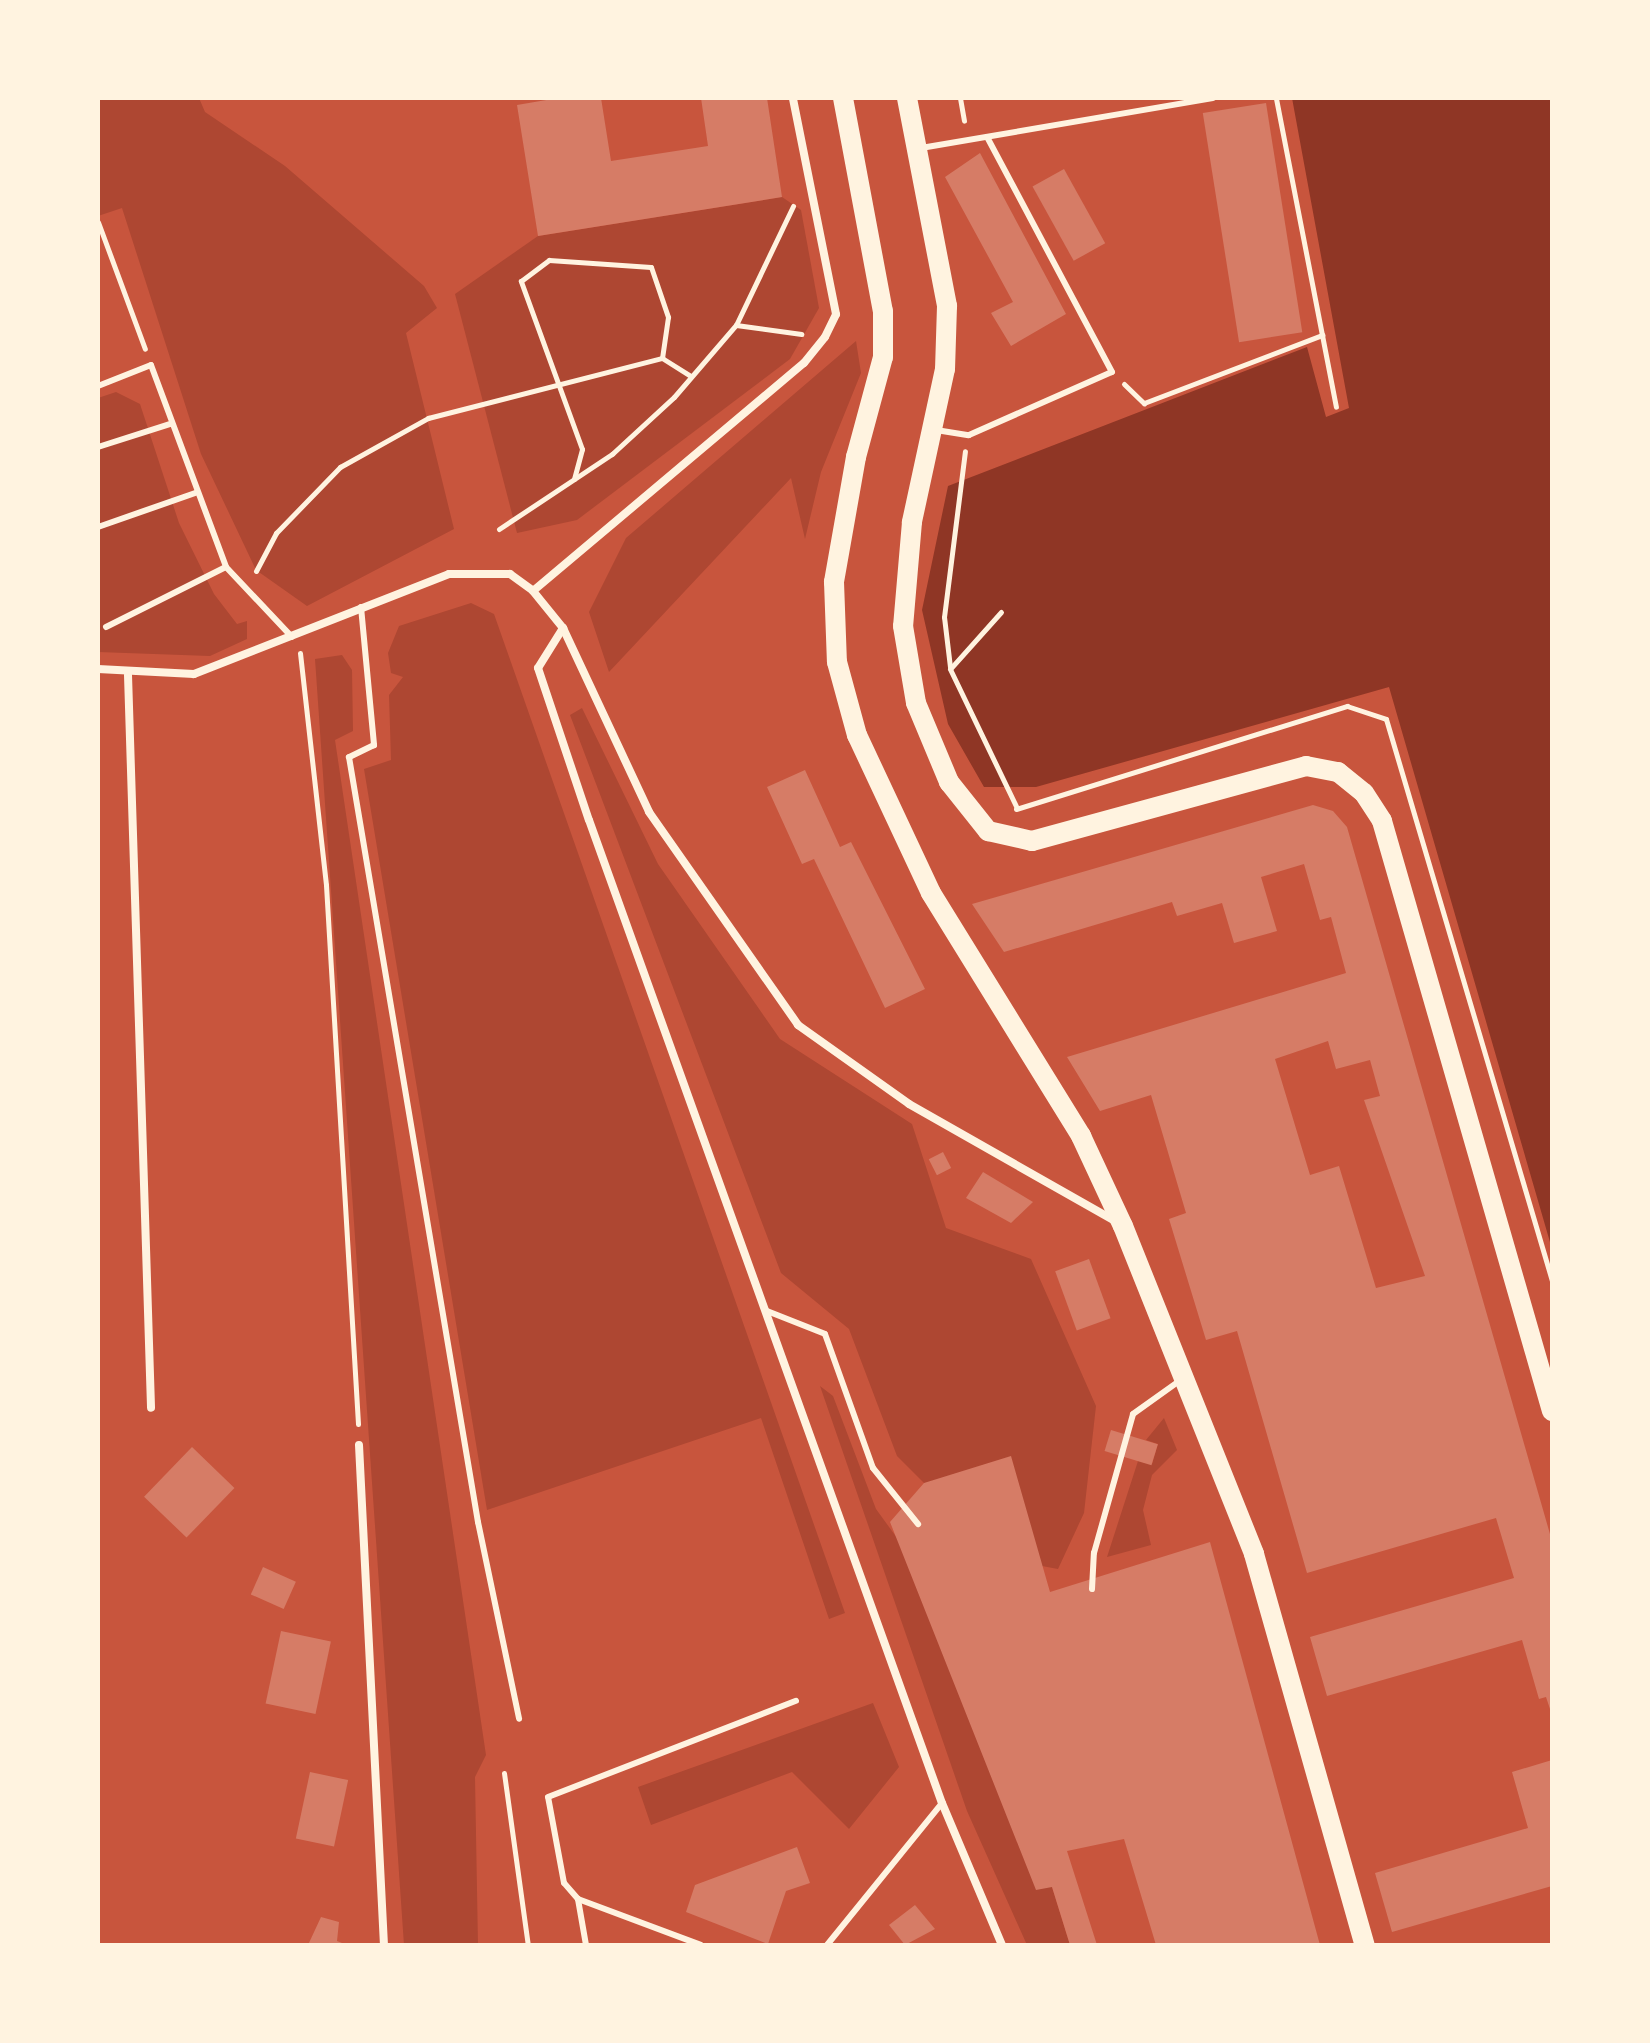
<!DOCTYPE html>
<html>
<head>
<meta charset="utf-8">
<style>
  body { margin:0 }
  #map { position:relative; width:1650px; height:2043px; overflow:hidden; background:#c8553d; font-family:"Work Sans",sans-serif }
  div>[style] { position:absolute }
  [style*='--x'] { left:calc(var(--x)*1px); top:calc(var(--y)*1px); width:calc(var(--w)*1px); rotate:calc(var(--a)*1deg) }
  .green>* { inset:0; background:#ae4732 }
  .water>* { inset:0; background:#8f3625 }
  .building>* { inset:0; background:#d67c66; transform-origin:0 0 }
  .path>* { height:5px; margin:-2.5px; padding:0 2.5px; transform-origin:2.5px; border-radius:2.5px; background:#fff3e0 }
  .service>* { height:6px; margin:-3px; padding:0 3px; transform-origin:3px; border-radius:3px; background:#fff3e0 }
  .minor>* { height:8px; margin:-4px; padding:0 4px; transform-origin:4px; border-radius:4px; background:#fff3e0 }
  .primary>* { height:20px; margin:-10px; padding:0 10px; transform-origin:10px; border-radius:10px; background:#fff3e0 }
  span { translate:-50% -50%; white-space:nowrap; text-align:center; line-height:1.15; -webkit-text-stroke:7px #fff3e0; paint-order:stroke }
  .frame { position:absolute; inset:0; border:100px solid #fff3e0; pointer-events:none }
</style>
</head>
<body>
<div id="map">
  <div class="green">
    <i style="clip-path:polygon(98px 98px,199px 98px,205px 112px,285px 166px,424px 286px,437px 308px,406px 333px,454px 529px,307px 606px,256px 570px,201px 454px,122px 208px,98px 216px)"></i>
    <i style="clip-path:polygon(782px 197px,801px 210px,819px 308px,790px 359px,577px 520px,517px 533px,455px 294px,538px 236px)"></i>
    <i style="clip-path:polygon(856px 341px,861px 373px,821px 472px,805px 539px,791px 478px,609px 672px,589px 612px,626px 538px)"></i>
    <i style="clip-path:polygon(116px 392px,140px 404px,179px 523px,214px 594px,237px 624px,247px 621px,247px 639px,210px 656px,98px 652px,98px 398px)"></i>
    <i style="clip-path:polygon(471px 603px,494px 614px,845px 1613px,829px 1619px,761px 1418px,487px 1510px,364px 769px,391px 760px,389px 695px,403px 677px,391px 673px,388px 653px,399px 626px)"></i>
    <i style="clip-path:polygon(342px 655px,352px 670px,353px 731px,335px 740px,486px 1755px,475px 1777px,478px 1945px,404px 1945px,315px 659px)"></i>
    <i style="clip-path:polygon(582px 708px,658px 864px,780px 1039px,912px 1124px,946px 1228px,1031px 1259px,1096px 1406px,1084px 1513px,1058px 1569px,1042px 1566px,924px 1483px,897px 1456px,849px 1329px,781px 1273px,570px 715px)"></i>
    <i style="clip-path:polygon(820px 1386px,833px 1396px,876px 1509px,905px 1549px,1052px 1887px,1070px 1945px,1027px 1945px,967px 1811px)"></i>
    <i style="clip-path:polygon(1164px 1418px,1177px 1450px,1152px 1475px,1143px 1510px,1151px 1545px,1107px 1557px,1138px 1461px,1152px 1464px,1158px 1444px,1146px 1440px)"></i>
    <i style="clip-path:polygon(873px 1703px,899px 1767px,849px 1829px,792px 1772px,651px 1825px,638px 1787px)"></i>
  </div>
  <div class="water">
    <i style="clip-path:polygon(1292px 98px,1552px 98px,1552px 1249px,1389px 687px,1036px 787px,984px 787px,948px 724px,922px 610px,948px 486px,1307px 347px,1326px 417px,1349px 408px)"></i>
  </div>
  <div class="building">
    <i style="clip-path:polygon(558px 98px,601px 98px,611px 161px,708px 146px,701px 98px,767px 98px,782px 197px,538px 236px,517px 105px)"></i>
    <i style="left:1266px;top:103px;width:232px;height:64px;rotate:81deg"></i>
    <i style="clip-path:polygon(980px 153px,1066px 314px,1011px 346px,991px 313px,1013px 302px,945px 177px)"></i>
    <i style="left:1064px;top:169px;width:85px;height:36px;rotate:61deg"></i>
    <i style="clip-path:polygon(805px 770px,840px 847px,851px 842px,925px 989px,885px 1008px,814px 859px,802px 864px,767px 787px)"></i>
    <i style="clip-path:polygon(evenodd,1313px 805px,1333px 811px,1347px 827px,1552px 1541px,1552px 1715px,1546px 1697px,1539px 1699px,1522px 1640px,1327px 1696px,1310px 1637px,1514px 1578px,1496px 1518px,1307px 1573px,1237px 1331px,1206px 1340px,1169px 1219px,1186px 1213px,1151px 1095px,1100px 1111px,1067px 1057px,1346px 973px,1331px 917px,1320px 920px,1304px 864px,1261px 877px,1277px 931px,1234px 943px,1222px 903px,1177px 916px,1172px 902px,1004px 952px,972px 904px,1313px 805px,1328px 1041px,1336px 1069px,1370px 1060px,1380px 1096px,1364px 1100px,1425px 1276px,1376px 1288px,1339px 1166px,1310px 1175px,1275px 1059px,1328px 1041px)"></i>
    <i style="left:943px;top:1152px;width:18px;height:16px;rotate:63deg"></i>
    <i style="clip-path:polygon(983px 1172px,1033px 1202px,1011px 1223px,966px 1198px)"></i>
    <i style="left:1089px;top:1259px;width:63px;height:36px;rotate:70deg"></i>
    <i style="left:1111px;top:1430px;width:49px;height:22px;rotate:17deg"></i>
    <i style="left:192px;top:1447px;width:59px;height:69px;rotate:44deg"></i>
    <i style="clip-path:polygon(1011px 1456px,1050px 1592px,1210px 1542px,1320px 1945px,1156px 1945px,1124px 1839px,1067px 1851px,1097px 1945px,1070px 1945px,1052px 1887px,1036px 1890px,890px 1522px,924px 1483px)"></i>
    <i style="left:263px;top:1567px;width:36px;height:30px;rotate:24deg"></i>
    <i style="left:281px;top:1631px;width:51px;height:74px;rotate:12deg"></i>
    <i style="clip-path:polygon(1552px 1760px,1552px 1886px,1392px 1932px,1375px 1873px,1528px 1828px,1512px 1772px)"></i>
    <i style="left:310px;top:1772px;width:39px;height:68px;rotate:12deg"></i>
    <i style="clip-path:polygon(797px 1847px,810px 1883px,786px 1891px,768px 1944px,686px 1912px,695px 1885px)"></i>
    <i style="clip-path:polygon(915px 1905px,935px 1929px,905px 1945px,889px 1925px)"></i>
    <i style="clip-path:polygon(321px 1917px,339px 1922px,337px 1941px,347px 1945px,308px 1945px)"></i>
  </div>
  <div class="path">
    <i style="--x:960;--y:98;--w:23;--a:80"></i>
    <i style="--x:98;--y:222;--w:135;--a:69.7"></i>
    <i style="--x:736;--y:325;--w:66;--a:7.9"></i>
    <i style="--x:1322;--y:335;--w:73;--a:79"></i>
    <i style="--x:1124;--y:384;--w:28;--a:44"></i>
    <i style="--x:1144;--y:403;--w:191;--a:-20.9"></i>
    <i style="--x:1322;--y:335;--w:241;--a:-101"></i>
    <i style="--x:574;--y:479;--w:31;--a:-75"></i>
    <i style="--x:582;--y:449;--w:179;--a:-110"></i>
    <i style="--x:521;--y:281;--w:35;--a:-37"></i>
    <i style="--x:549;--y:260;--w:102;--a:3.9"></i>
    <i style="--x:651;--y:267;--w:53;--a:71.2"></i>
    <i style="--x:668;--y:317;--w:41;--a:98.3"></i>
    <i style="--x:499;--y:529;--w:136;--a:-33.6"></i>
    <i style="--x:612;--y:454;--w:84;--a:-42.6"></i>
    <i style="--x:674;--y:397;--w:95;--a:-49.3"></i>
    <i style="--x:736;--y:325;--w:132;--a:-64.4"></i>
    <i style="--x:256;--y:571;--w:43;--a:-62.2"></i>
    <i style="--x:276;--y:533;--w:92;--a:-45.9"></i>
    <i style="--x:340;--y:467;--w:101;--a:-29.1"></i>
    <i style="--x:428;--y:418;--w:242;--a:-14.4"></i>
    <i style="--x:662;--y:358;--w:34;--a:32"></i>
    <i style="--x:1001;--y:612;--w:76;--a:131.8"></i>
    <i style="--x:950;--y:669;--w:154;--a:64.3"></i>
    <i style="--x:300;--y:653;--w:233;--a:83.6"></i>
    <i style="--x:326;--y:885;--w:540;--a:86.6"></i>
    <i style="--x:950;--y:667;--w:50;--a:-96.8"></i>
    <i style="--x:944;--y:617;--w:167;--a:-82.8"></i>
    <i style="--x:1016;--y:809;--w:347;--a:-17.3"></i>
    <i style="--x:1347;--y:706;--w:41;--a:18.4"></i>
    <i style="--x:1386;--y:719;--w:586;--a:73.54"></i>
    <i style="--x:504;--y:1773;--w:174;--a:82.1"></i>
  </div>
  <div class="service">
    <i style="--x:921;--y:148;--w:296;--a:-9.7"></i>
    <i style="--x:98;--y:386;--w:57;--a:-21.6"></i>
    <i style="--x:151;--y:365;--w:215;--a:69.6"></i>
    <i style="--x:226;--y:567;--w:96;--a:46.7"></i>
    <i style="--x:936;--y:430;--w:33;--a:9"></i>
    <i style="--x:969;--y:435;--w:156;--a:-23.8"></i>
    <i style="--x:1112;--y:372;--w:266;--a:-118"></i>
    <i style="--x:98;--y:447;--w:76;--a:-17.7"></i>
    <i style="--x:98;--y:527;--w:103;--a:-19.3"></i>
    <i style="--x:361;--y:607;--w:139;--a:84.6"></i>
    <i style="--x:374;--y:745;--w:28;--a:154"></i>
    <i style="--x:349;--y:757;--w:776;--a:80.43"></i>
    <i style="--x:478;--y:1522;--w:201;--a:78.2"></i>
    <i style="--x:106;--y:627;--w:134;--a:-26.6"></i>
    <i style="--x:767;--y:1311;--w:62;--a:21.6"></i>
    <i style="--x:825;--y:1334;--w:142;--a:70.3"></i>
    <i style="--x:873;--y:1468;--w:72;--a:51.2"></i>
    <i style="--x:1092;--y:1589;--w:36;--a:-87"></i>
    <i style="--x:1094;--y:1553;--w:144;--a:-74.3"></i>
    <i style="--x:1133;--y:1414;--w:60;--a:-35.5"></i>
    <i style="--x:578;--y:1899;--w:21;--a:-131"></i>
    <i style="--x:564;--y:1883;--w:87;--a:-100.5"></i>
    <i style="--x:548;--y:1797;--w:266;--a:-21.2"></i>
    <i style="--x:586;--y:1945;--w:47;--a:-99.9"></i>
    <i style="--x:578;--y:1899;--w:131;--a:20.5"></i>
    <i style="--x:827;--y:1945;--w:183;--a:-51"></i>
  </div>
  <div class="minor">
    <i style="--x:533;--y:591;--w:48;--a:51"></i>
    <i style="--x:563;--y:628;--w:203;--a:64.9"></i>
    <i style="--x:649;--y:812;--w:260;--a:55"></i>
    <i style="--x:798;--y:1025;--w:136;--a:35.4"></i>
    <i style="--x:909;--y:1104;--w:237;--a:29.6"></i>
    <i style="--x:563;--y:628;--w:47;--a:122"></i>
    <i style="--x:538;--y:668;--w:160;--a:71.5"></i>
    <i style="--x:589;--y:820;--w:1044;--a:70.25"></i>
    <i style="--x:942;--y:1803;--w:154;--a:67.1"></i>
    <i style="--x:98;--y:669;--w:96;--a:3"></i>
    <i style="--x:194;--y:674;--w:274;--a:-21.4"></i>
    <i style="--x:449;--y:574;--w:61;--a:0"></i>
    <i style="--x:510;--y:574;--w:29;--a:36"></i>
    <i style="--x:533;--y:591;--w:354;--a:-40.1"></i>
    <i style="--x:804;--y:363;--w:33;--a:-51"></i>
    <i style="--x:825;--y:337;--w:25;--a:-64"></i>
    <i style="--x:836;--y:314;--w:220;--a:-101.3"></i>
    <i style="--x:128;--y:675;--w:733;--a:88.2"></i>
    <i style="--x:359;--y:1445;--w:501;--a:87.14"></i>
  </div>
  <div class="primary">
    <i style="--x:843;--y:98;--w:217;--a:79.4"></i>
    <i style="--x:883;--y:311;--w:46;--a:90"></i>
    <i style="--x:883;--y:357;--w:104;--a:105.1"></i>
    <i style="--x:856;--y:457;--w:127;--a:100"></i>
    <i style="--x:834;--y:582;--w:80;--a:87.9"></i>
    <i style="--x:837;--y:662;--w:76;--a:74.7"></i>
    <i style="--x:857;--y:735;--w:174;--a:64.9"></i>
    <i style="--x:931;--y:893;--w:286;--a:58.3"></i>
    <i style="--x:1081;--y:1136;--w:99;--a:65"></i>
    <i style="--x:1123;--y:1226;--w:353;--a:68.2"></i>
    <i style="--x:1254;--y:1554;--w:406;--a:74.2"></i>
    <i style="--x:907;--y:98;--w:212;--a:79.1"></i>
    <i style="--x:947;--y:306;--w:63;--a:91.8"></i>
    <i style="--x:945;--y:369;--w:157;--a:102.2"></i>
    <i style="--x:912;--y:522;--w:104;--a:94.9"></i>
    <i style="--x:903;--y:626;--w:78;--a:80.4"></i>
    <i style="--x:916;--y:703;--w:86;--a:67.3"></i>
    <i style="--x:949;--y:782;--w:63;--a:51.5"></i>
    <i style="--x:988;--y:831;--w:45;--a:12.8"></i>
    <i style="--x:1032;--y:841;--w:284;--a:-15.3"></i>
    <i style="--x:1306;--y:766;--w:33;--a:11"></i>
    <i style="--x:1338;--y:772;--w:33;--a:39"></i>
    <i style="--x:1364;--y:793;--w:33;--a:57"></i>
    <i style="--x:1382;--y:821;--w:614;--a:73.93"></i>
  </div>
  <div class="frame"></div>
</div>
</body>
</html>
